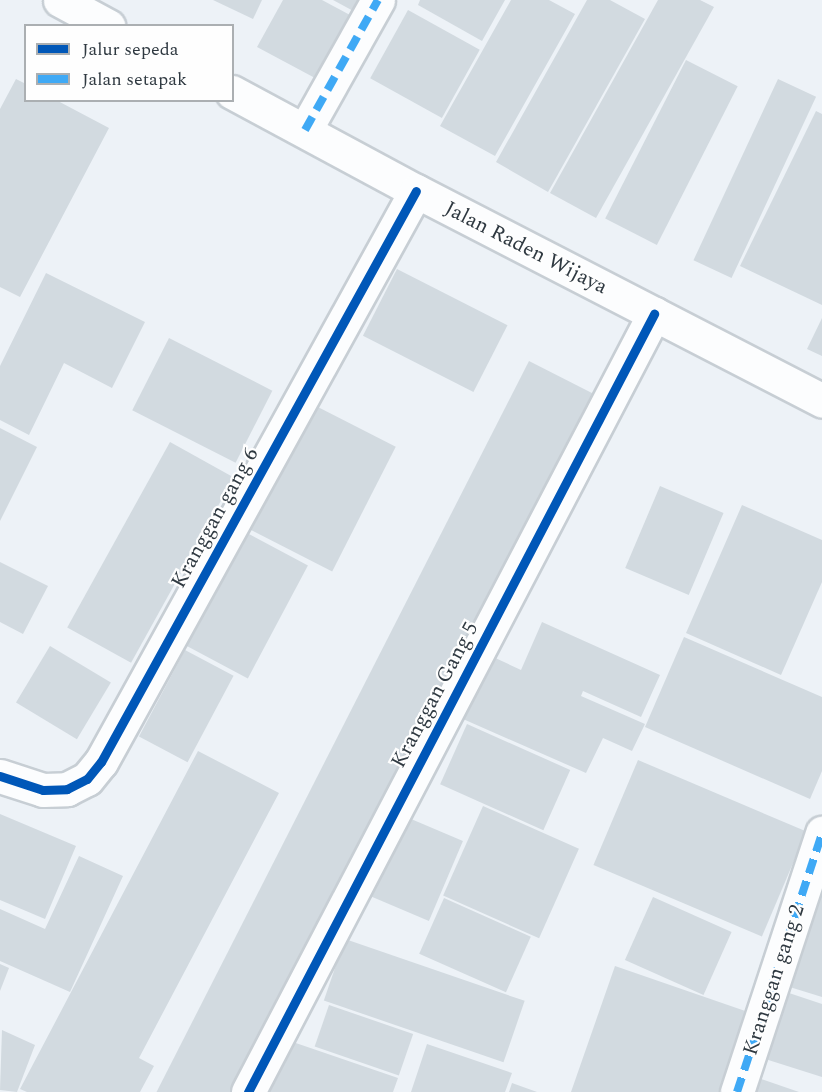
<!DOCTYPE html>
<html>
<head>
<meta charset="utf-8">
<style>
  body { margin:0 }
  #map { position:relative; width:822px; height:1092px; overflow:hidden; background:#edf2f7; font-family:Spectral,serif }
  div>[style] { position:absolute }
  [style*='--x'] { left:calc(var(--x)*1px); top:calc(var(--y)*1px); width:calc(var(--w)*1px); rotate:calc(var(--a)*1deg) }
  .building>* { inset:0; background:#d2dae0; transform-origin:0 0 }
  .roads { filter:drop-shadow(2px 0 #c7ced4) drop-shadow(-2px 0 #c7ced4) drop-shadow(0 2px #c7ced4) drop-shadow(0 -2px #c7ced4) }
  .minor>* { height:33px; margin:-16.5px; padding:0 16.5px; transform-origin:16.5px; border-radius:16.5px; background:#fcfdfe }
  .major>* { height:33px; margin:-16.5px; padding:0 16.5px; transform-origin:16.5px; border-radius:16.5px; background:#fcfdfe }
  .quiet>* { height:8px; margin-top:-4px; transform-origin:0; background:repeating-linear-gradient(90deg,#3fa9f5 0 15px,transparent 0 23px) }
  .cycleway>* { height:9px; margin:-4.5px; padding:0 4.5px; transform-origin:4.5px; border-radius:4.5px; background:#0057b8 }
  span { translate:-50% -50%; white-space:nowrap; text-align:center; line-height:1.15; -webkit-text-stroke:4.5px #fefefe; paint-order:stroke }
  .street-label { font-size:21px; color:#2f3941 }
  .legend { position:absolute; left:24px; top:24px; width:210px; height:78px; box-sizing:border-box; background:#fefefe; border:2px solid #abafb2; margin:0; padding:8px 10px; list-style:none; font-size:18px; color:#2f3941 }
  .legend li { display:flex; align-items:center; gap:12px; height:30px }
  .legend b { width:30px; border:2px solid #abafb2 }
</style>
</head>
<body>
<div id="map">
  <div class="building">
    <i style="clip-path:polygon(213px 0,262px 0,253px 19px)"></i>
    <i style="clip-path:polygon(283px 0,322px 0,350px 15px,315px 78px,257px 47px)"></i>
    <i style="clip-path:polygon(333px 0,364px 0,357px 13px)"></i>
    <i style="clip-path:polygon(420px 0,505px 0,482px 41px,418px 5px)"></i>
    <i style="clip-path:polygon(511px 0,549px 0,575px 14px,495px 156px,440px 126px)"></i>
    <i style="clip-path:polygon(587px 0,610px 0,645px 19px,548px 192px,496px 162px)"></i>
    <i style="clip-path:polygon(658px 0,700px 0,714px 7px,596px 218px,550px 193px)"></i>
    <i style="left:408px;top:10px;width:82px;height:78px;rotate:29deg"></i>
    <i style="left:686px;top:60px;width:58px;height:178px;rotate:27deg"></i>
    <i style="clip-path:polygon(16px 79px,26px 84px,26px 100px,56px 100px,109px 128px,20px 297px,0 287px,0 109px)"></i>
    <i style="left:778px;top:79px;width:42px;height:200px;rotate:25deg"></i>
    <i style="clip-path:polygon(816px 111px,822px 114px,822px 305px,740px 266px)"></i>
    <i style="left:397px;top:269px;width:124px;height:75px;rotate:27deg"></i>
    <i style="clip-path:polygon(46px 273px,145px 322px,112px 388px,64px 363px,29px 435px,0 420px,0 366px)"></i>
    <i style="clip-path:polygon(822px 318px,822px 356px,807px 349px)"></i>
    <i style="left:169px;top:338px;width:116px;height:81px;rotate:27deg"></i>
    <i style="left:529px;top:361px;width:80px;height:826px;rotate:27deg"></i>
    <i style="left:312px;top:404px;width:94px;height:140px;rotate:27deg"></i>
    <i style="clip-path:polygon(0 428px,37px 447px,0 521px)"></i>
    <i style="left:170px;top:442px;width:73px;height:212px;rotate:29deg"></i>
    <i style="left:660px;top:486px;width:69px;height:89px;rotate:23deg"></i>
    <i style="clip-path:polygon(742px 505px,822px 540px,822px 582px,781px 675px,686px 633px)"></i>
    <i style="left:247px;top:533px;width:69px;height:128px;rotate:28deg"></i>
    <i style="clip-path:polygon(0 562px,48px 586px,23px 634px,0 622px)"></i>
    <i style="clip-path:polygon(542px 622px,660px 675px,641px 717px,583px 691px,581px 696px,645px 724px,632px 751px,603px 738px,586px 773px,463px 719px,491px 656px,521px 670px)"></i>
    <i style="clip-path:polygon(684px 637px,822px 697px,822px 771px,810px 799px,645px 727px)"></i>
    <i style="left:50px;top:646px;width:71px;height:66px;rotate:31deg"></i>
    <i style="left:185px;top:650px;width:55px;height:98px;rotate:28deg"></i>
    <i style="left:467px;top:724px;width:113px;height:66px;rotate:24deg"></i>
    <i style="clip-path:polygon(198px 751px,279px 793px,139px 1058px,154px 1066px,140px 1092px,27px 1092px,20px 1089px)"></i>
    <i style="left:638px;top:760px;width:183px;height:114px;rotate:23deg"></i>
    <i style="left:483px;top:806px;width:105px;height:98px;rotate:24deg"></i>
    <i style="clip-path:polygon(0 814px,76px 846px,45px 919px,0 900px)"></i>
    <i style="left:404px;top:816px;width:64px;height:87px;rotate:23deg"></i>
    <i style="clip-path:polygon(79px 856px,123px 876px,70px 992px,0 961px,0 909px,45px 929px)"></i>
    <i style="clip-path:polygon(811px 890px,822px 893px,822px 997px,780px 984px)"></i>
    <i style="left:653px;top:897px;width:86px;height:69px;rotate:24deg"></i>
    <i style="left:444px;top:898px;width:95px;height:61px;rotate:24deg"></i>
    <i style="left:345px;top:939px;width:190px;height:65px;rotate:19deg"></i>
    <i style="clip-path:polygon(0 964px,9px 968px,0 991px)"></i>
    <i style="clip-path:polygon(615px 966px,751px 1013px,724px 1092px,571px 1092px)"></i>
    <i style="clip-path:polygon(777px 989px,822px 1004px,822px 1077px,756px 1056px)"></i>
    <i style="left:329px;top:1005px;width:89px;height:44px;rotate:19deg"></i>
    <i style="clip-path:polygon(2px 1030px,35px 1045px,17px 1092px,0 1090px)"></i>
    <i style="clip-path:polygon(287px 1040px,398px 1078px,393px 1092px,269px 1092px)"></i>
    <i style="clip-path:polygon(427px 1044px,512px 1073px,505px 1092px,411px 1092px)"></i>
    <i style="clip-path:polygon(761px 1079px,799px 1092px,756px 1092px)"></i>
    <i style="clip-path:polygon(512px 1083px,537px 1092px,509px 1092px)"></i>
  </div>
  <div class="roads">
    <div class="minor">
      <i style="--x:305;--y:130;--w:149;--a:-60.7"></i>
      <i style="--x:0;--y:776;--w:45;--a:18"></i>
      <i style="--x:43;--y:790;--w:24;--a:-2"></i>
      <i style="--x:67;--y:789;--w:22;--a:-27"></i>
      <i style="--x:87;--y:779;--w:22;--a:-51"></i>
      <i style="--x:101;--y:762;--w:652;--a:-61.12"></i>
      <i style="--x:248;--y:1092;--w:878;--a:-62.44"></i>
      <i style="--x:737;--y:1092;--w:273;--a:-71.8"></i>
    </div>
    <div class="major">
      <i style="--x:60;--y:0;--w:55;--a:28.4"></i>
      <i style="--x:232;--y:92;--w:209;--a:28.3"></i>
      <i style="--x:416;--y:191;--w:457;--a:27.3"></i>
    </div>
  </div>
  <div class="quiet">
    <i style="--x:305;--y:130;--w:149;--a:-60.7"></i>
    <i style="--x:737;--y:1092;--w:273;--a:-71.8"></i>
  </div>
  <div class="cycleway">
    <i style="--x:0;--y:776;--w:45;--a:18"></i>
    <i style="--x:43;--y:790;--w:24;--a:-2"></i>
    <i style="--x:67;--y:789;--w:22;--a:-27"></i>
    <i style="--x:87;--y:779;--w:22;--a:-51"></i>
    <i style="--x:101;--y:762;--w:652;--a:-61.12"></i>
    <i style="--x:248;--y:1092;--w:878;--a:-62.44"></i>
  </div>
  <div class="street-label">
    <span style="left:526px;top:248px;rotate:27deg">Jalan Raden Wijaya</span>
    <span style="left:215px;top:518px;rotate:-61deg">Kranggan gang 6</span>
    <span style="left:435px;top:695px;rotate:-62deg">Kranggan Gang 5</span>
    <span style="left:774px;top:980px;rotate:-72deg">Kranggan gang 2</span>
  </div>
  <ul class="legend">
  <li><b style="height:8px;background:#0057b8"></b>Jalur sepeda</li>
  <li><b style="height:8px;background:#3fa9f5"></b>Jalan setapak</li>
  </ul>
</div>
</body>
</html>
